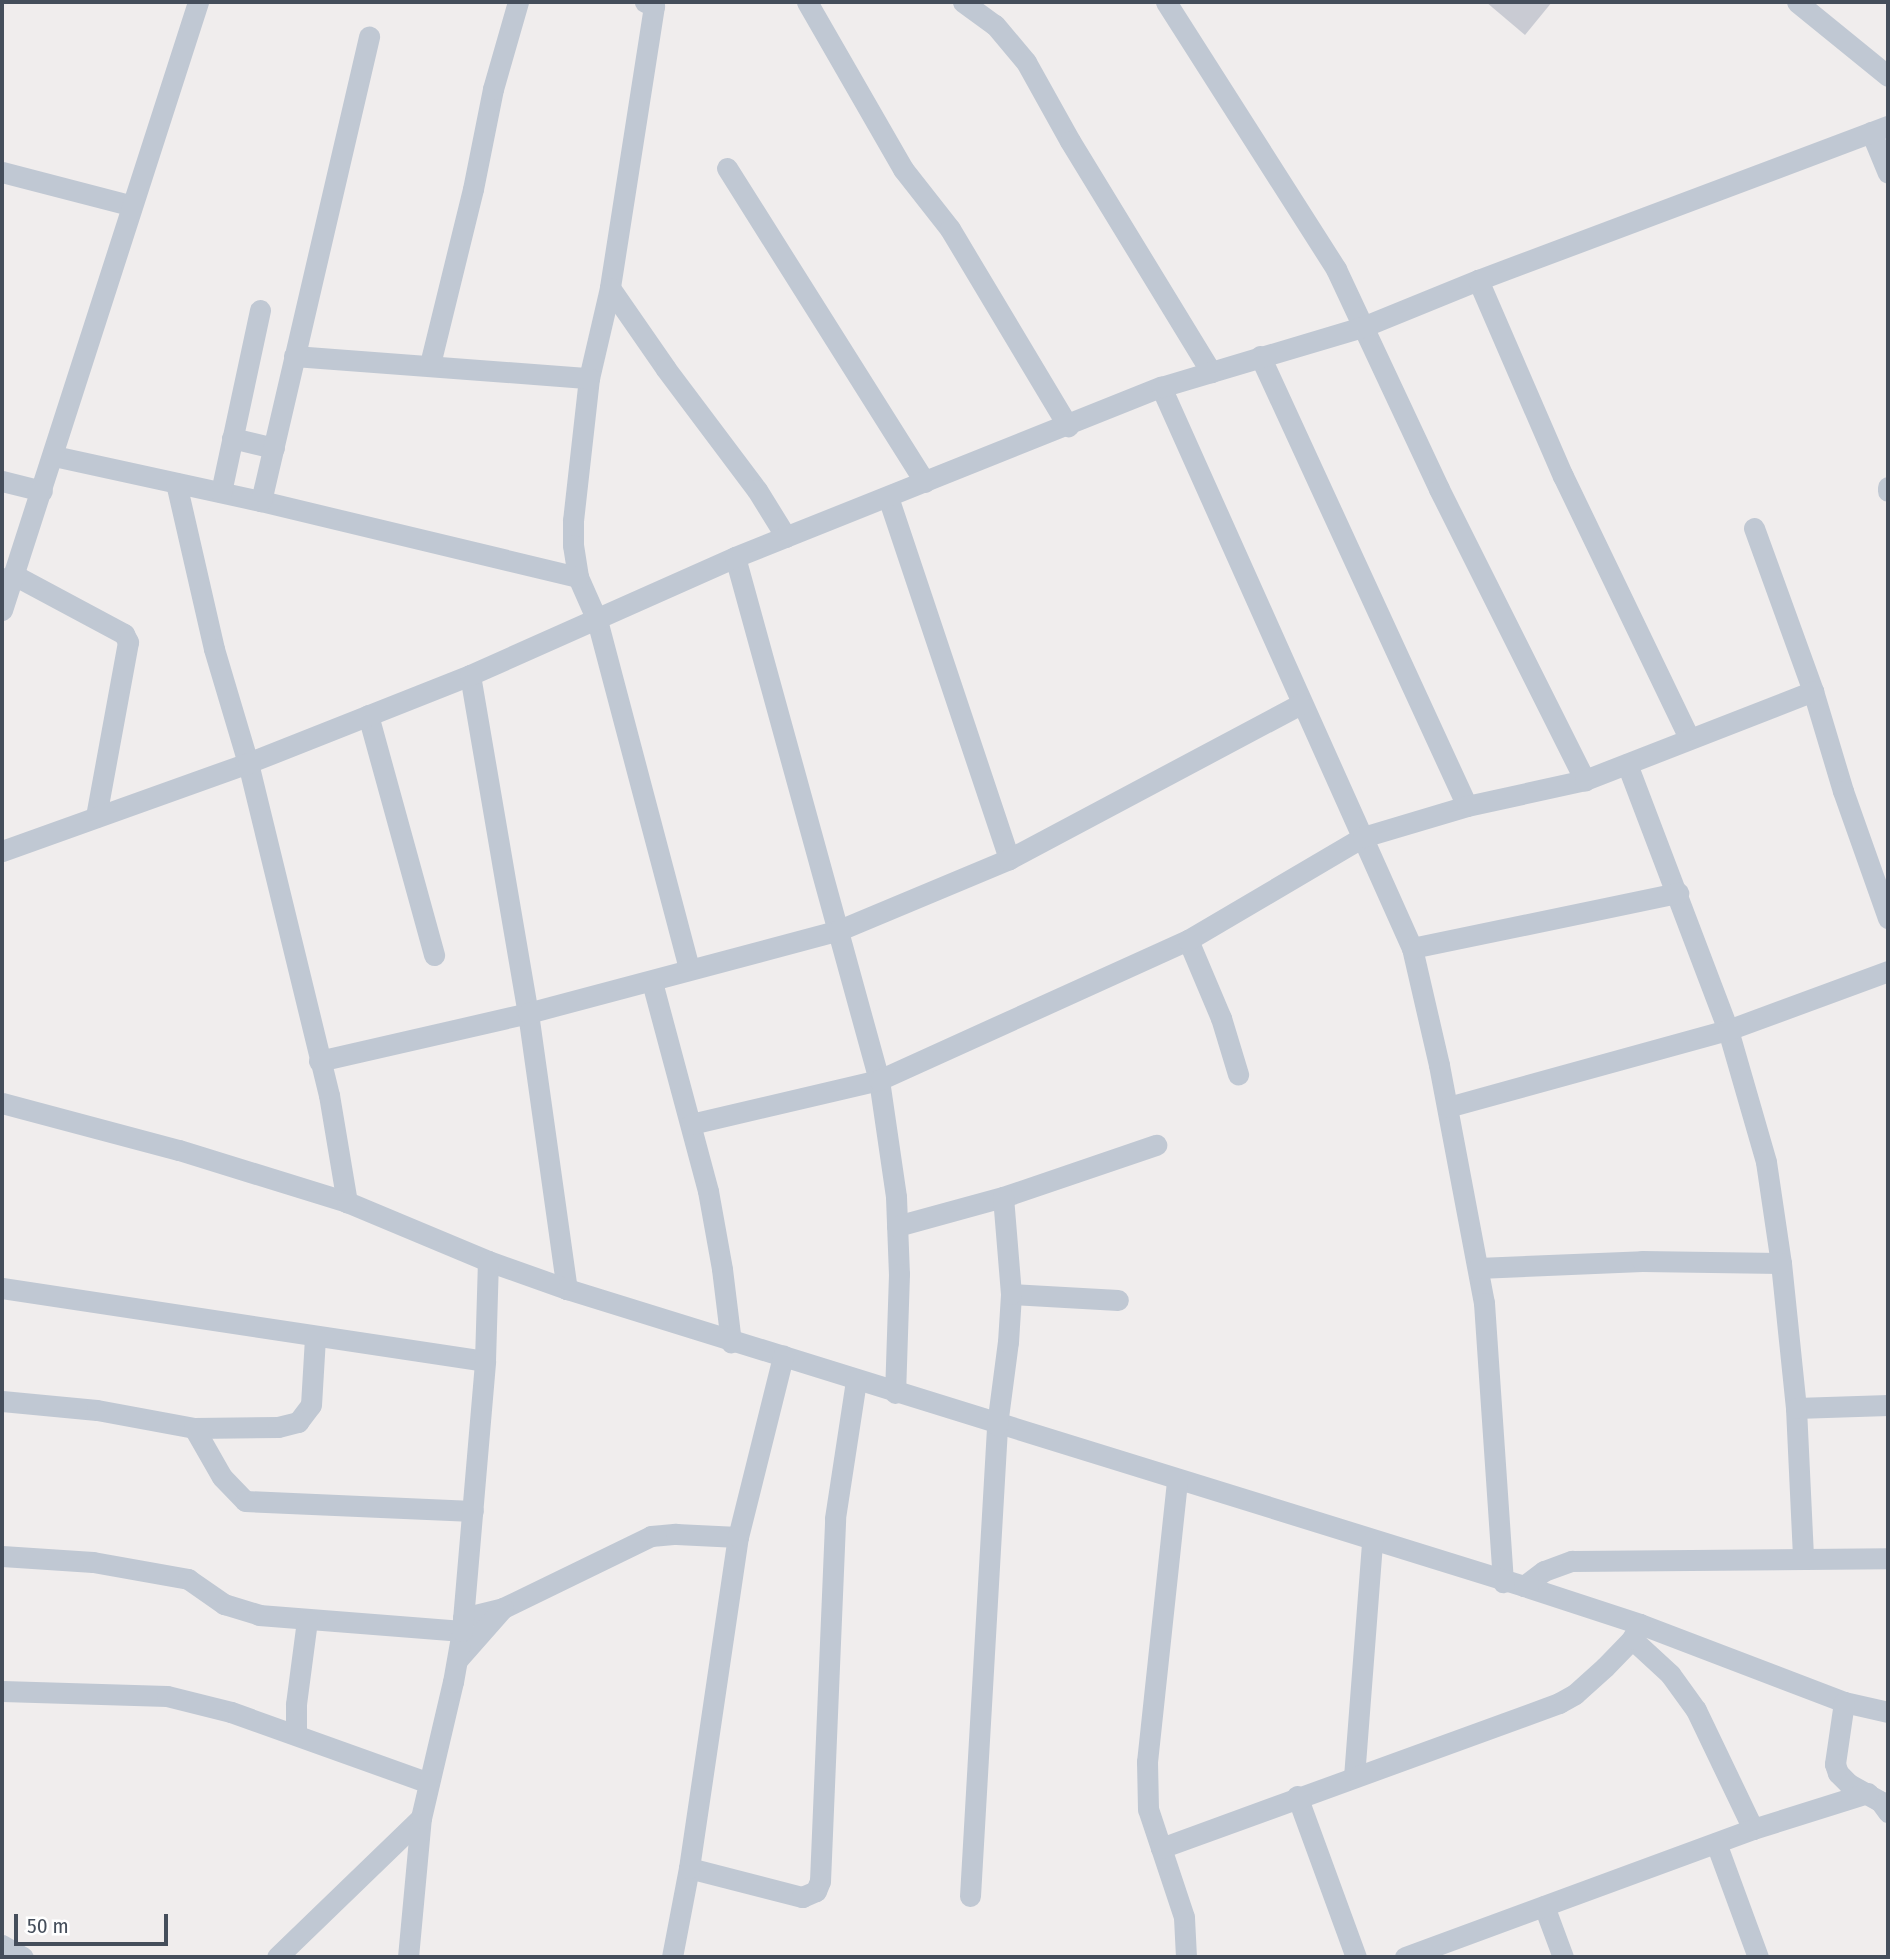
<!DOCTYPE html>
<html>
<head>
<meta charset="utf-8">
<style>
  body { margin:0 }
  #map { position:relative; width:1890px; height:1959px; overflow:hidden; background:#f0eded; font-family:"Fira Sans Condensed",sans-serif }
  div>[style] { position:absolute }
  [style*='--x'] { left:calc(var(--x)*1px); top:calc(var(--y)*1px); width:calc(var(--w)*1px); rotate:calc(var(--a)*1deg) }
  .building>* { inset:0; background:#c9cbd3 }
  .minor>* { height:21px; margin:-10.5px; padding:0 10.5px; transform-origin:10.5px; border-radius:10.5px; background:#c0c8d3 }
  span { translate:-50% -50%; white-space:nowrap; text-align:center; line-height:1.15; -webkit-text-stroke:7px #fff; paint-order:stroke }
  .frame { position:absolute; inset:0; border:4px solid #454e5b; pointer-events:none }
  .scale { position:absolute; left:14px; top:1914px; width:154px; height:32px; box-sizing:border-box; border:4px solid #454e5b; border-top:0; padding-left:9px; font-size:21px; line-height:24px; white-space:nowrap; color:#454e5b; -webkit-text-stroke:5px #fff; paint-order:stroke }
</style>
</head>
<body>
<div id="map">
  <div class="building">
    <i style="clip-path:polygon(1486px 2px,1552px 2px,1525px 35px)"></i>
  </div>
  <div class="minor">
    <i style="--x:645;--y:2;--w:10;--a:24"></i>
    <i style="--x:654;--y:6;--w:285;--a:98.9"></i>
    <i style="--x:610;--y:288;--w:92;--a:103.1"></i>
    <i style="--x:589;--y:378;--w:143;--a:96.4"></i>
    <i style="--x:573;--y:520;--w:25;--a:90"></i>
    <i style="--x:573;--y:545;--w:32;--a:81"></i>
    <i style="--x:578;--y:577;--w:47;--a:66.2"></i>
    <i style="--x:597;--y:620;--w:361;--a:75.2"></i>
    <i style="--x:807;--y:2;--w:193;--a:60.1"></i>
    <i style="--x:903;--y:169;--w:76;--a:51.9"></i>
    <i style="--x:950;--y:229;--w:230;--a:59.1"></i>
    <i style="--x:963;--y:2;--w:39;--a:36"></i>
    <i style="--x:995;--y:25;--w:48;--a:50"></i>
    <i style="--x:1026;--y:62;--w:90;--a:60.9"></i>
    <i style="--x:1070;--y:141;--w:271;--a:58.6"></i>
    <i style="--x:1166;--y:2;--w:317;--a:57.5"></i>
    <i style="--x:1336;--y:269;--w:243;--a:64.9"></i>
    <i style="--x:1439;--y:489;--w:326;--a:63.4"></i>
    <i style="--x:1797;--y:2;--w:117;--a:39.1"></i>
    <i style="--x:1871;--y:132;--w:44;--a:67.5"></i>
    <i style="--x:727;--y:168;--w:371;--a:57.8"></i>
    <i style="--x:2;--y:172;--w:132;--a:14.5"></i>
    <i style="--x:1478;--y:280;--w:214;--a:66.6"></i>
    <i style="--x:1563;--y:476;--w:291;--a:64.3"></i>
    <i style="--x:610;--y:288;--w:98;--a:55.3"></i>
    <i style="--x:666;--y:369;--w:151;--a:53.1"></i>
    <i style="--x:757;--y:490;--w:55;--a:58.3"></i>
    <i style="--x:294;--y:356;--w:296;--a:4.3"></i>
    <i style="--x:1260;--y:356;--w:495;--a:65.3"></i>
    <i style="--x:430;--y:364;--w:180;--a:-76.2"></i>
    <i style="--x:473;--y:189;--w:102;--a:-78.7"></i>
    <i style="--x:493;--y:89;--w:91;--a:-74"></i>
    <i style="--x:1161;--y:387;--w:615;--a:65.9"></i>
    <i style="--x:1412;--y:948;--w:120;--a:77"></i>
    <i style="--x:1439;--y:1065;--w:242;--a:79.3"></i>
    <i style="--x:1484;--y:1303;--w:280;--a:86.1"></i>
    <i style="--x:232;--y:438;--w:43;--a:13.4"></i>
    <i style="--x:54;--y:456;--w:212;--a:12.3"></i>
    <i style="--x:261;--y:501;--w:326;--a:13.5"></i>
    <i style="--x:2;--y:481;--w:41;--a:14"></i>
    <i style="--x:176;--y:483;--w:170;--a:77.1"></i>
    <i style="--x:214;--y:649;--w:119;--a:73.4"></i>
    <i style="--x:248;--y:763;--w:342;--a:76.3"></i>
    <i style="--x:329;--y:1095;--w:109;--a:80.5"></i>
    <i style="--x:1888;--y:487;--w:4;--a:90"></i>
    <i style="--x:221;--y:492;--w:186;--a:-77.9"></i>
    <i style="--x:888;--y:497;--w:382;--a:71.5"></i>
    <i style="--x:261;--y:501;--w:477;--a:-76.9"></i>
    <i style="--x:1754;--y:528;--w:173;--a:70.1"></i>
    <i style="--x:1813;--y:691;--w:104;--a:73.3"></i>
    <i style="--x:1843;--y:791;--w:135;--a:70.5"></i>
    <i style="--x:735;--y:557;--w:542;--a:74.61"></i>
    <i style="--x:879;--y:1080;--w:118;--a:81.7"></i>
    <i style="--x:896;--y:1197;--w:77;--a:87.8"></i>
    <i style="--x:899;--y:1274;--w:119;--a:91.9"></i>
    <i style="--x:2;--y:580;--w:13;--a:-23"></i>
    <i style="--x:14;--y:575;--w:125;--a:28.2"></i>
    <i style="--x:124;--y:634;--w:9;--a:63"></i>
    <i style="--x:128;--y:642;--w:178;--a:100.4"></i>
    <i style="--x:2;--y:610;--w:639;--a:-72.13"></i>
    <i style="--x:470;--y:675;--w:343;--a:80.3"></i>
    <i style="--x:528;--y:1013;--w:279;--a:82"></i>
    <i style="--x:368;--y:715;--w:249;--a:74.6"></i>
    <i style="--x:1627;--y:764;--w:285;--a:69.2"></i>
    <i style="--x:1728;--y:1030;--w:137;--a:73.9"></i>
    <i style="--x:1766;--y:1162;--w:102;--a:81.6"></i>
    <i style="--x:1781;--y:1263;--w:146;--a:84.1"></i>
    <i style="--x:1796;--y:1408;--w:151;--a:87.3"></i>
    <i style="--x:2;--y:851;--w:261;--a:-19.7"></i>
    <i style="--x:248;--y:763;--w:239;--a:-21.6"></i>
    <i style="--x:470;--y:675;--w:290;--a:-24"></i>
    <i style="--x:735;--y:557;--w:459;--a:-21.8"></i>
    <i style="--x:1161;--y:387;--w:213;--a:-16.6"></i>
    <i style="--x:1365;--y:326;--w:122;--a:-22.2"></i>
    <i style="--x:1478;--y:280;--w:438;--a:-20.6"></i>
    <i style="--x:1188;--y:940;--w:85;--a:67.1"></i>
    <i style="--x:1221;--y:1018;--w:59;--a:73.1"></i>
    <i style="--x:1412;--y:948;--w:272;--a:-11.7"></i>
    <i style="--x:652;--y:982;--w:216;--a:75"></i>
    <i style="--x:708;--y:1191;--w:79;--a:79.8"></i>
    <i style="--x:722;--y:1269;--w:74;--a:83"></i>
    <i style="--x:319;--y:1061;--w:214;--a:-12.9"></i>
    <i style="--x:528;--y:1013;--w:320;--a:-14.9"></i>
    <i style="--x:837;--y:931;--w:186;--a:-22.7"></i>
    <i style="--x:1009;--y:859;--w:331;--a:-28"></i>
    <i style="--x:2;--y:1103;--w:183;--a:14.9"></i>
    <i style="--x:179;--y:1150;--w:176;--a:17.2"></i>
    <i style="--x:347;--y:1202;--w:153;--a:22.7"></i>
    <i style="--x:488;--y:1261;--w:84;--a:19.5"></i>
    <i style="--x:567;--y:1289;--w:1002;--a:17.24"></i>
    <i style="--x:1524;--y:1586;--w:122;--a:18.1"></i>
    <i style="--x:1640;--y:1624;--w:218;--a:20.9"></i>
    <i style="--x:1844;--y:1702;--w:45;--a:12.8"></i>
    <i style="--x:1448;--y:1107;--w:290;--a:-15.4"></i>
    <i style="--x:1728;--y:1030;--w:171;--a:-20.2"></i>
    <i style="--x:691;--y:1124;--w:193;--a:-13.2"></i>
    <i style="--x:879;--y:1080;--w:339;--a:-24.4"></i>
    <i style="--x:1188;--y:940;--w:203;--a:-30.5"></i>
    <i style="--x:1363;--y:837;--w:109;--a:-16.6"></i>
    <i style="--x:1467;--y:806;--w:121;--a:-12.4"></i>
    <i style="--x:1585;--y:780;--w:245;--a:-21.3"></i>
    <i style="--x:897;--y:1226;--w:110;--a:-15.3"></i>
    <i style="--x:1003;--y:1197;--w:162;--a:-18.8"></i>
    <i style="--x:1478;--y:1268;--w:164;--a:-2.4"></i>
    <i style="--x:1642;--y:1261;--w:139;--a:0.8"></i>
    <i style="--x:2;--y:1288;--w:488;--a:8.6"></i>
    <i style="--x:1011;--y:1294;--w:107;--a:3.2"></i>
    <i style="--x:2;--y:1401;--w:95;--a:5.4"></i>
    <i style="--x:97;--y:1410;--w:99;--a:10.5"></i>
    <i style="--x:194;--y:1428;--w:84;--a:-0.7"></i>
    <i style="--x:278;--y:1427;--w:21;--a:-14"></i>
    <i style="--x:298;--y:1422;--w:21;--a:-53"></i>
    <i style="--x:311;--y:1405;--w:68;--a:-86.6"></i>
    <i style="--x:1796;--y:1408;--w:92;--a:-1.9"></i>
    <i style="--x:194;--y:1428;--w:56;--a:60.3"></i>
    <i style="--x:222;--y:1477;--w:33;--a:46"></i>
    <i style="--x:245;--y:1501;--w:228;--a:2.5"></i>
    <i style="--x:2;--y:1556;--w:91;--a:3.8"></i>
    <i style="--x:93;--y:1562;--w:97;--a:10.1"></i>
    <i style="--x:188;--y:1579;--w:44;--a:34.8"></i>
    <i style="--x:224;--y:1604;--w:37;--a:17"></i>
    <i style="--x:259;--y:1615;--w:204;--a:4.5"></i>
    <i style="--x:1524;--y:1586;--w:25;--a:-37"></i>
    <i style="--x:1544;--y:1571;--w:30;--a:-20"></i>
    <i style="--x:1572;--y:1561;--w:316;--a:-0.5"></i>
    <i style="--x:463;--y:1618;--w:41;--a:-14"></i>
    <i style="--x:503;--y:1608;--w:165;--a:-25.9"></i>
    <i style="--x:651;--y:1536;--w:25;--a:-5"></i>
    <i style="--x:676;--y:1534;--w:62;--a:2.8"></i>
    <i style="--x:1632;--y:1639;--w:52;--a:42.6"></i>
    <i style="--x:1670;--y:1674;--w:44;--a:54.2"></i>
    <i style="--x:1696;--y:1710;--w:132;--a:64.4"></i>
    <i style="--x:458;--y:1659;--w:68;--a:-48.6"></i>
    <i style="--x:2;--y:1691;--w:165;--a:1.7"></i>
    <i style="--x:167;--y:1696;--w:66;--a:14"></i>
    <i style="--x:231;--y:1712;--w:210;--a:19.7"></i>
    <i style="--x:1844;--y:1702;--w:63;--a:98.3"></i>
    <i style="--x:1835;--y:1764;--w:9;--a:72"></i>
    <i style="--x:1838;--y:1773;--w:16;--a:45"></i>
    <i style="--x:1849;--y:1784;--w:35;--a:29"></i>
    <i style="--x:1880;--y:1801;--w:14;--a:54"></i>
    <i style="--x:296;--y:1734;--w:30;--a:-90"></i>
    <i style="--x:296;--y:1704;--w:85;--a:-82.5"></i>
    <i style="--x:1354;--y:1777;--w:237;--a:-85.6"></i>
    <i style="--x:1297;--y:1796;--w:171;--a:69.9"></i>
    <i style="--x:1716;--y:1843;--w:121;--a:69.8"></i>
    <i style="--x:1161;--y:1848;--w:41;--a:-108.4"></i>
    <i style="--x:1148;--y:1809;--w:47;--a:-91.2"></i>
    <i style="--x:1147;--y:1762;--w:284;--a:-83.9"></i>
    <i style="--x:689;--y:1868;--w:117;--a:14.4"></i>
    <i style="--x:802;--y:1897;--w:15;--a:-23"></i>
    <i style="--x:816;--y:1891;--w:11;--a:-68"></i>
    <i style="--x:820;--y:1881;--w:363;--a:-87.6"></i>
    <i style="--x:835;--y:1518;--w:139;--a:-81.3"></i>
    <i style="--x:970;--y:1896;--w:472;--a:-86.7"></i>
    <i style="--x:997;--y:1425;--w:84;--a:-82.5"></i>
    <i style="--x:1008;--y:1342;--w:48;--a:-86.4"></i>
    <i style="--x:1011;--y:1294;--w:97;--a:-94.7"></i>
    <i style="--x:1544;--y:1906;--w:54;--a:69.6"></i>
    <i style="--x:2;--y:1945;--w:24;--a:30"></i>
    <i style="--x:277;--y:1957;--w:200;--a:-44"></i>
    <i style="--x:408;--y:1957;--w:140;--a:-84.7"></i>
    <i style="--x:421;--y:1818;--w:140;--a:-76.8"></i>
    <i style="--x:453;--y:1682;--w:52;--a:-80"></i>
    <i style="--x:462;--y:1631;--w:271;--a:-85.1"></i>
    <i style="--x:485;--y:1361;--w:100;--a:-88.3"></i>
    <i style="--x:672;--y:1957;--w:91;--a:-79.2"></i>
    <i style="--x:689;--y:1868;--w:335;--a:-81.6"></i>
    <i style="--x:738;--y:1537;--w:187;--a:-76"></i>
    <i style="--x:1186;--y:1957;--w:40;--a:-92.9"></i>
    <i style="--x:1184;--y:1917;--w:73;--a:-108.4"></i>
    <i style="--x:1161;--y:1848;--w:424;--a:-20"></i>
    <i style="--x:1559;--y:1703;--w:18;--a:-29"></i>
    <i style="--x:1575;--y:1694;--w:40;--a:-42"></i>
    <i style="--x:1605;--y:1667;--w:39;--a:-46"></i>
    <i style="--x:1632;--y:1639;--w:17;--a:-62"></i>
    <i style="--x:1405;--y:1957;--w:371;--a:-20.2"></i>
    <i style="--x:1753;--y:1829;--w:120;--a:-17.5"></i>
  </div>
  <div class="frame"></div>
  <div class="scale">50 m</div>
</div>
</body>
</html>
